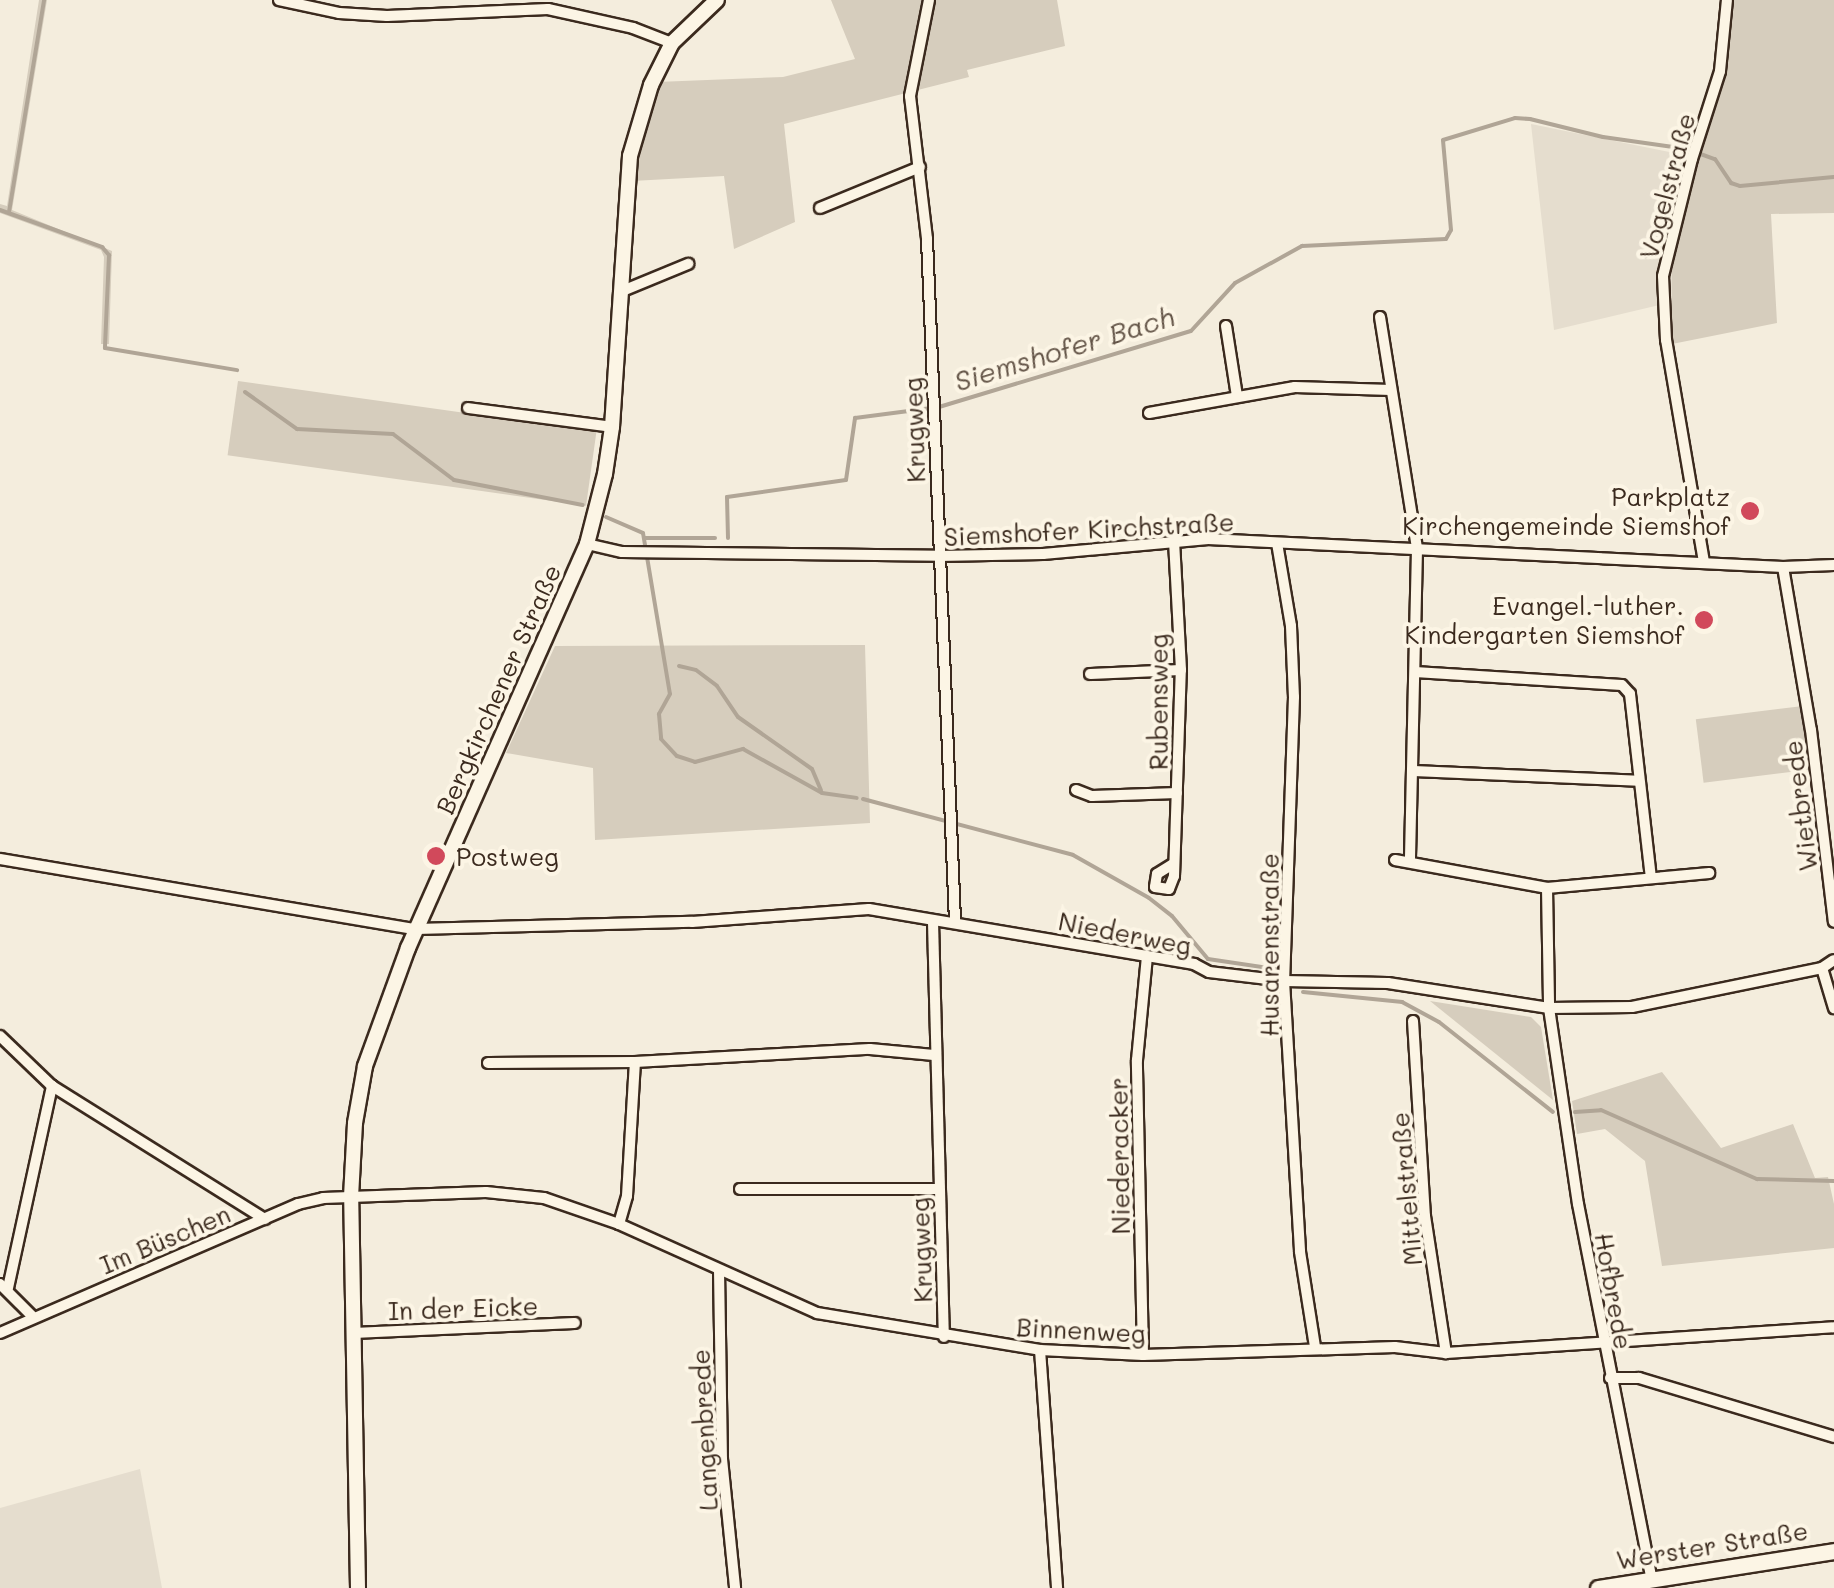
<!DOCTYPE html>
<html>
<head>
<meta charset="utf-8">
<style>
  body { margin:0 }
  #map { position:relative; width:1834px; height:1588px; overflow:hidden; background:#f4eddd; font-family:Mali,sans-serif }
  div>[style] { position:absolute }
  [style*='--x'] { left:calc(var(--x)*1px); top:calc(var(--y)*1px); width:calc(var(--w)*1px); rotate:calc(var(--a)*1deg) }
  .built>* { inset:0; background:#e5ddce }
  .green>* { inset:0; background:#d6cdbd; transform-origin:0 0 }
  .stream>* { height:4px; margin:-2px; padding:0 2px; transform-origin:2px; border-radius:2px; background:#b0a596 }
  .roads { filter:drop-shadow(2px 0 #3b2a1e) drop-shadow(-2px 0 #3b2a1e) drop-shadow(0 2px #3b2a1e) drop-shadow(0 -2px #3b2a1e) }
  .minor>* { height:10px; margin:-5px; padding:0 5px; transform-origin:5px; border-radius:5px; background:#fcf5e5 }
  .tertiary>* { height:14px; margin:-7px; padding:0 7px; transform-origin:7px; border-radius:7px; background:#fcf5e5 }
  .secondary>* { height:15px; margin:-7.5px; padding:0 7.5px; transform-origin:7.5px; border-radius:7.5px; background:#fcf5e5 }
  .dots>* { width:28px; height:28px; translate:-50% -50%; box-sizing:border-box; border:5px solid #fcf5e5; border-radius:50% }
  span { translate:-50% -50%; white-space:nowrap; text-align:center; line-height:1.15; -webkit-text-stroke:8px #fcf5e5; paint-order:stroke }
  .street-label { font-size:25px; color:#3b2a1e }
  .poi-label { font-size:25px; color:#3b2a1e }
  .right { translate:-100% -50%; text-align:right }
  .left { translate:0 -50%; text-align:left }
  .water-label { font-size:28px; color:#645548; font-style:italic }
</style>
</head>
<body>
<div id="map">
  <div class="built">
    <i style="clip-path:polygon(1531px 124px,1699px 158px,1672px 270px,1672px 302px,1554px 330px)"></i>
    <i style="clip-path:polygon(140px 1469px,162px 1588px,0 1588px,0 1508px)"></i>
  </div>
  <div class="green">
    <i style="clip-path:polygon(39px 0,47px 0,12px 210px,112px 251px,109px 344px,101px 344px,104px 257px,101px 250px,0 213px,0 204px,7px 206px)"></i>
    <i style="clip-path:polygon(831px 0,1057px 0,1065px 46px,967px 70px,969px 77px,784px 124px,795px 222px,734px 249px,724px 176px,632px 181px,657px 82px,783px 77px,855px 59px)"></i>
    <i style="clip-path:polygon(1724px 0,1834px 0,1834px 213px,1771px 214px,1777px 323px,1672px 344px,1672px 270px,1699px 158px,1695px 156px,1716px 71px)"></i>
    <i style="left:238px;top:381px;width:362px;height:75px;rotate:8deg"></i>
    <i style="clip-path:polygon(865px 645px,870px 823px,595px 840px,593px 768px,506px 753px,555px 646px)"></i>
    <i style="left:1803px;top:706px;width:64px;height:108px;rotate:83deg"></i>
    <i style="clip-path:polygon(1430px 1001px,1531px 1017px,1541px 1027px,1553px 1100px)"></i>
    <i style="clip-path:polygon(1662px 1072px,1721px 1148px,1793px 1124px,1815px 1178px,1828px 1177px,1834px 1204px,1834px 1248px,1662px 1266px,1645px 1161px,1605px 1129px,1577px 1134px,1572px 1101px)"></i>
  </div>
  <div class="stream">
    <i style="--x:0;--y:210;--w:109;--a:19.9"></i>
    <i style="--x:102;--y:247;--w:11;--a:49"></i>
    <i style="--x:109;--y:255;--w:93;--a:92.5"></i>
    <i style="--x:105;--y:348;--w:134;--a:9.5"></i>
    <i style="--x:9;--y:212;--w:215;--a:-80.6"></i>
    <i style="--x:245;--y:392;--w:64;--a:35.4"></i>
    <i style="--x:297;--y:429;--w:96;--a:3"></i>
    <i style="--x:393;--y:434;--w:76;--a:37"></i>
    <i style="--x:454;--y:480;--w:131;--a:11"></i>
    <i style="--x:606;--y:517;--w:40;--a:23.4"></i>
    <i style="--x:643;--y:533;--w:163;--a:80.5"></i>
    <i style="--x:670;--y:694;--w:23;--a:119"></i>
    <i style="--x:659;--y:714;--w:25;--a:85"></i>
    <i style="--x:661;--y:739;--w:23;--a:47"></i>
    <i style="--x:677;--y:756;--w:19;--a:18"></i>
    <i style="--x:695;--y:762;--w:50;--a:-15.2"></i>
    <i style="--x:743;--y:749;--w:90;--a:29.1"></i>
    <i style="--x:822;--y:793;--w:35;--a:8"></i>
    <i style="--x:645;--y:538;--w:70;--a:0"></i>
    <i style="--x:728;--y:538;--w:41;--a:-91.4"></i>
    <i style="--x:727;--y:497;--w:120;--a:-8.1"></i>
    <i style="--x:846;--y:480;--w:63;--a:-81.7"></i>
    <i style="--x:855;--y:418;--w:85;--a:-7.5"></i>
    <i style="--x:939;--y:407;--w:263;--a:-16.8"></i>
    <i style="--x:1191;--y:331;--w:65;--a:-47.5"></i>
    <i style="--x:1235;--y:283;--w:77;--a:-28.9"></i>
    <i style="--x:1302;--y:246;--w:144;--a:-2.8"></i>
    <i style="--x:1446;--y:239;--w:10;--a:-61"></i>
    <i style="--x:1451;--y:230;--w:90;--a:-95.1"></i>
    <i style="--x:1443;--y:140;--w:75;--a:-17"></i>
    <i style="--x:1515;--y:118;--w:15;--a:4"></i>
    <i style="--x:1530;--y:119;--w:75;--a:13.9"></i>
    <i style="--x:1603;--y:137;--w:85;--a:8.1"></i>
    <i style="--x:1687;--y:149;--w:30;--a:20"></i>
    <i style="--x:1715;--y:159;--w:29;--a:56"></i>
    <i style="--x:1731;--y:183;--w:9;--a:18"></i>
    <i style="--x:1740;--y:186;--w:94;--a:-5.5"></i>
    <i style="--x:679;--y:666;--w:17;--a:13"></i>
    <i style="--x:696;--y:670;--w:26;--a:37"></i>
    <i style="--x:717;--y:686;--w:37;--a:56"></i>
    <i style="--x:738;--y:717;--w:90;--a:35.1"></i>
    <i style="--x:812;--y:769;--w:23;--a:67"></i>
    <i style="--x:863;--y:799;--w:217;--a:14.9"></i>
    <i style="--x:1073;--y:855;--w:87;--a:29.5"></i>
    <i style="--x:1149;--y:898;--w:29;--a:38"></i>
    <i style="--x:1172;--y:916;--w:56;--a:50.1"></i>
    <i style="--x:1208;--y:959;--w:68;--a:8.5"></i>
    <i style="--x:1303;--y:992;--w:100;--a:5.8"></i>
    <i style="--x:1402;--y:1002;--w:42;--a:28.4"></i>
    <i style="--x:1439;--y:1022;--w:145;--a:38.3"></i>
    <i style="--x:1575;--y:1112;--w:26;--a:-4"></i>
    <i style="--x:1601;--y:1110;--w:171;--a:23.9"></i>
    <i style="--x:1757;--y:1179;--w:77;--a:1.5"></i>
  </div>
  <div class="roads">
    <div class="minor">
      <i style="--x:279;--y:0;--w:61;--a:12.2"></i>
      <i style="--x:339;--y:13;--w:48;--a:3.6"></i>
      <i style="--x:387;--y:16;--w:161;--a:-2.5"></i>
      <i style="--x:548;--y:9;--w:87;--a:12.6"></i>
      <i style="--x:633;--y:28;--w:42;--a:21"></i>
      <i style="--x:929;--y:0;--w:98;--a:101.2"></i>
      <i style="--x:910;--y:96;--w:144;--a:83.2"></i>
      <i style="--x:927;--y:239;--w:683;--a:87.65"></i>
      <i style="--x:820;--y:208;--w:108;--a:-22.3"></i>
      <i style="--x:620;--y:292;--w:74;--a:-22.4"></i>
      <i style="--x:1380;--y:317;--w:235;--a:80.9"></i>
      <i style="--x:1417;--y:549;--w:313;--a:91.3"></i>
      <i style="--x:1226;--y:326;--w:71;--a:81.1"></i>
      <i style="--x:468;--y:408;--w:145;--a:7.5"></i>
      <i style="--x:1149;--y:413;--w:148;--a:-10.1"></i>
      <i style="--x:1295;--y:387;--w:96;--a:1.8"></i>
      <i style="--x:1277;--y:543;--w:84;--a:80.4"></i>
      <i style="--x:1291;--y:626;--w:71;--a:87.6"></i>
      <i style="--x:1294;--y:697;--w:284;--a:92"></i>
      <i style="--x:1284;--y:981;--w:271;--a:86.6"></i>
      <i style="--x:1300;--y:1252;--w:96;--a:81"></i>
      <i style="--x:587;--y:544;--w:36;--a:13"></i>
      <i style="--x:622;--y:552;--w:317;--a:0.7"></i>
      <i style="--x:939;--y:556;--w:104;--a:-1.1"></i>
      <i style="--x:1043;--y:554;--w:166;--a:-5.2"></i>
      <i style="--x:1208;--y:539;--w:576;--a:2.79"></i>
      <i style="--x:1783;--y:567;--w:51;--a:-2.2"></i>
      <i style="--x:1704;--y:562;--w:225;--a:-99.7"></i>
      <i style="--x:1666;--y:340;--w:64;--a:-92.7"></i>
      <i style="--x:1663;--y:276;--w:121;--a:-76.1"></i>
      <i style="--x:1692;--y:159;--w:92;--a:-72.3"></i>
      <i style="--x:1720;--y:71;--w:71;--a:-84.4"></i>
      <i style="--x:1783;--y:567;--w:165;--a:80.3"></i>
      <i style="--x:1811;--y:730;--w:193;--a:83.2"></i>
      <i style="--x:1415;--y:672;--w:207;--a:3.6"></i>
      <i style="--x:1622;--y:685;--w:12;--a:48"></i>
      <i style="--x:1630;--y:694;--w:185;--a:83.5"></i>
      <i style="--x:1090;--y:674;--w:91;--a:-2.5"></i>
      <i style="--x:1413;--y:771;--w:226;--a:2.5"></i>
      <i style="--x:1076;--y:790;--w:17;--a:21"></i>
      <i style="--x:1092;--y:796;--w:85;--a:-2"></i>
      <i style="--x:0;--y:859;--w:422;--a:9.6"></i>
      <i style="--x:416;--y:929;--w:276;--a:-1.5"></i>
      <i style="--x:692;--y:922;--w:177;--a:-4.2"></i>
      <i style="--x:869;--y:909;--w:330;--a:9.6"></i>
      <i style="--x:1194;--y:964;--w:17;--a:28"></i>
      <i style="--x:1209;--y:972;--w:76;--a:6.8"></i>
      <i style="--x:1284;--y:981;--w:104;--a:1.1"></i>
      <i style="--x:1388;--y:983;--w:163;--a:8.8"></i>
      <i style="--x:1549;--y:1008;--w:83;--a:-0.7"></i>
      <i style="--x:1632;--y:1007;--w:194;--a:-11.6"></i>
      <i style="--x:1822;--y:968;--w:14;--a:-34"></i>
      <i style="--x:1395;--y:860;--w:155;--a:10.4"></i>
      <i style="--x:1547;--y:888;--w:163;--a:-5.3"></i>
      <i style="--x:1173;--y:864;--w:19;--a:148"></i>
      <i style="--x:1157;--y:874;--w:13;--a:99"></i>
      <i style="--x:1155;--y:887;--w:14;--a:8"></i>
      <i style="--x:1169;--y:889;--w:14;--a:-69"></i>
      <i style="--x:1174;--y:876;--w:206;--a:-88.1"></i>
      <i style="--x:1181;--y:670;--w:130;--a:-93.1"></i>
      <i style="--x:1547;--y:888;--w:120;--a:89"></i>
      <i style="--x:1549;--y:1008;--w:198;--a:81.6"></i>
      <i style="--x:1578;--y:1204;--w:383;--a:78.9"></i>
      <i style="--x:933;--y:922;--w:415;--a:88.5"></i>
      <i style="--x:1822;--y:968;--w:42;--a:73.3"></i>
      <i style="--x:1413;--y:1021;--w:195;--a:86.5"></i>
      <i style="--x:1425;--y:1216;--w:139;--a:81.3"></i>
      <i style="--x:0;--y:1036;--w:72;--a:43.9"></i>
      <i style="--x:52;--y:1086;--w:251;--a:32"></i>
      <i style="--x:488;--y:1063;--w:147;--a:-0.4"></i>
      <i style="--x:635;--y:1062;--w:235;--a:-3.2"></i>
      <i style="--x:870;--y:1049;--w:64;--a:5.4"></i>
      <i style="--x:740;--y:1189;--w:198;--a:0"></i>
      <i style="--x:619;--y:1224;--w:29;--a:-74"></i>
      <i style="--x:627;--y:1196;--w:134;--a:-86.6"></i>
      <i style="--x:719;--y:1270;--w:189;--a:89.1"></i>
      <i style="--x:722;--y:1459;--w:130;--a:84.2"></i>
      <i style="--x:0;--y:1284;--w:45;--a:45"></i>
      <i style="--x:8;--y:1288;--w:207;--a:-77.7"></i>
      <i style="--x:0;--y:1333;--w:325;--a:-23.4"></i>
      <i style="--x:298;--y:1204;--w:26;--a:-13"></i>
      <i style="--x:323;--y:1198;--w:163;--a:-2.1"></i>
      <i style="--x:486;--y:1192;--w:58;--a:5.9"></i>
      <i style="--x:544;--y:1198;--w:79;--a:19.1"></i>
      <i style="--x:619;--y:1224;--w:217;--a:24.2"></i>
      <i style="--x:817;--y:1313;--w:226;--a:9.4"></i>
      <i style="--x:1040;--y:1350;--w:103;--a:2.8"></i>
      <i style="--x:1143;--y:1355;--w:252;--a:-1.8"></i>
      <i style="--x:1395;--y:1347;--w:51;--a:6.7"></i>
      <i style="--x:1446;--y:1353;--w:389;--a:-3.8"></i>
      <i style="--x:353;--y:1333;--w:222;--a:-2.6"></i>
      <i style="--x:1040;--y:1350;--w:239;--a:85.9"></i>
      <i style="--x:1143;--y:1355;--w:295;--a:-91.2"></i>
      <i style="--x:1137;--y:1060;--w:104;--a:-84.5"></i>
      <i style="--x:1610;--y:1378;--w:29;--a:0"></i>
      <i style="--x:1639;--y:1378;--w:204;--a:16.8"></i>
    </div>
    <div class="tertiary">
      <i style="--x:358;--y:1588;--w:391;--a:-91"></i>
      <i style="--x:351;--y:1197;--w:74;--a:-86.9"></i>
      <i style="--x:355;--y:1123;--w:58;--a:-80"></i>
      <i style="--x:365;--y:1066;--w:126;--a:-70"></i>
      <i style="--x:408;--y:948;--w:442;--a:-66.1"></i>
      <i style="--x:587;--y:544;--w:72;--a:-75.6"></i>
      <i style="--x:605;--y:474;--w:48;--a:-81.5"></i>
      <i style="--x:612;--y:427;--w:272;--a:-86.2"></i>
      <i style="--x:630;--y:156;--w:74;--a:-73.5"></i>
      <i style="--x:651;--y:85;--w:47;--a:-63.4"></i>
      <i style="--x:672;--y:43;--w:62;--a:-43.7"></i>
    </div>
    <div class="secondary">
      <i style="--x:1598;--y:1588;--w:239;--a:-8.9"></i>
    </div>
  </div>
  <div class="dots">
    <i style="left:1750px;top:511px;background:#d1495b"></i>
    <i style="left:1704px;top:620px;background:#d1495b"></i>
    <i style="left:436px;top:856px;background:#d1495b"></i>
  </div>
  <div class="street-label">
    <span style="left:1667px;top:186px;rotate:-75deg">Vogelstraße</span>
    <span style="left:914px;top:430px;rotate:-92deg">Krugweg</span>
    <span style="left:1089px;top:529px;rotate:-3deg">Siemshofer Kirchstraße</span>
    <span style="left:498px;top:689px;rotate:-66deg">Bergkirchener Straße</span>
    <span style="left:1158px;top:702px;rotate:-90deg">Rubensweg</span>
    <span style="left:1800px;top:806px;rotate:-97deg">Wietbrede</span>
    <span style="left:1125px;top:933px;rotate:11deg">Niederweg</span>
    <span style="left:1269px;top:945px;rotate:-90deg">Husarenstraße</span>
    <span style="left:1119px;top:1156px;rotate:-91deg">Niederacker</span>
    <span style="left:1406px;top:1189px;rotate:-95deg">Mittelstraße</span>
    <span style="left:165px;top:1239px;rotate:-23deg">Im Büschen</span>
    <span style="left:921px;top:1250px;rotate:-92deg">Krugweg</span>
    <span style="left:1614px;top:1291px;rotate:80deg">Hofbrede</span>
    <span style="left:463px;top:1308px;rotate:-2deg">In der Eicke</span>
    <span style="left:1081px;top:1330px;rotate:3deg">Binnenweg</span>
    <span style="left:704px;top:1430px;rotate:-93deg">Langenbrede</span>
    <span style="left:1712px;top:1545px;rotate:-9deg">Werster Straße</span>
  </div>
  <div class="poi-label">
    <span class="right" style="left:1730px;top:511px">Parkplatz<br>Kirchengemeinde Siemshof</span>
    <span class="right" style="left:1684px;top:620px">Evangel.-luther.<br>Kindergarten Siemshof</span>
    <span class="left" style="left:456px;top:856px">Postweg</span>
  </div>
  <div class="water-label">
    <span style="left:1064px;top:348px;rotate:-17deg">Siemshofer Bach</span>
  </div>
</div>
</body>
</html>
